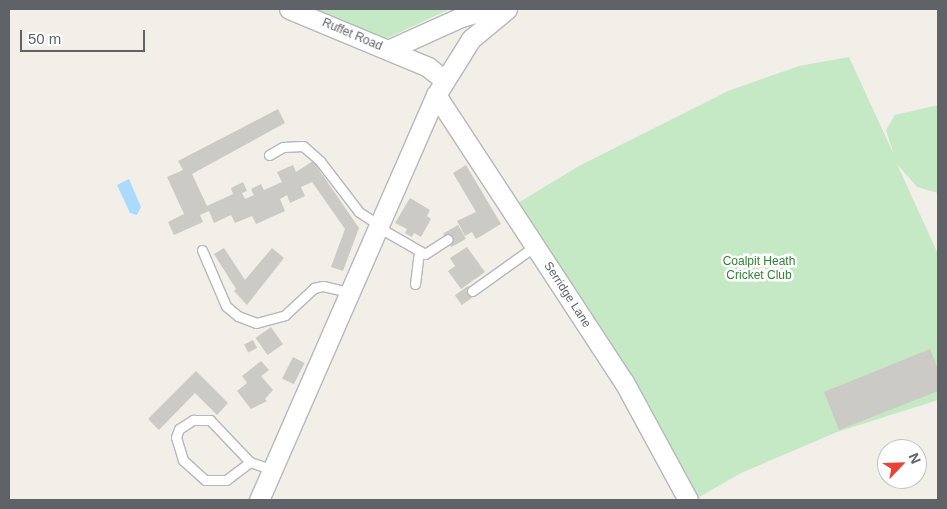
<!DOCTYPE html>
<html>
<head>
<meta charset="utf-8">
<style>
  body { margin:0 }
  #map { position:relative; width:947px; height:509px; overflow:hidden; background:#f1efe8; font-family:Helvetica,sans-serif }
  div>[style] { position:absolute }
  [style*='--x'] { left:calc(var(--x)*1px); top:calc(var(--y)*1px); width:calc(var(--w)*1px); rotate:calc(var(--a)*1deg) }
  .green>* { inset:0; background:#c5e8c5 }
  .water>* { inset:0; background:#aadaff }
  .building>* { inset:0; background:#cccac5; transform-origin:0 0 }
  .roads { filter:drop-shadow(1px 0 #b5b8bc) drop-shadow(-1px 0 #b5b8bc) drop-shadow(0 1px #b5b8bc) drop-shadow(0 -1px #b5b8bc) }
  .lane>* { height:9px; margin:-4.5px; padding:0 4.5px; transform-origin:4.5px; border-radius:4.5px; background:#fff }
  .street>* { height:19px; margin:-9.5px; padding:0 9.5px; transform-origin:9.5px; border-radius:9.5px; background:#fff }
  span { translate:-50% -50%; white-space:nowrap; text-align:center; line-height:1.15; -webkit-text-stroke:5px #fff; paint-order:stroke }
  .street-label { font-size:12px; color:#5f6368 }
  .park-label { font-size:12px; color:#348238 }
  .frame { position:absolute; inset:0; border:10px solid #5f6368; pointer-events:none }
  .north { position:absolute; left:877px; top:439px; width:50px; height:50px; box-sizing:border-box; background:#fff; border:1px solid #bfc1c3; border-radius:50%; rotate:66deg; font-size:14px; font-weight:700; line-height:20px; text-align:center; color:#5f6368 }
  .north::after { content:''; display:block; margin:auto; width:18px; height:22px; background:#ea4335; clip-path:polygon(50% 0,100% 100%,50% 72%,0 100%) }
  .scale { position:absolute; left:20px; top:30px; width:125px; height:22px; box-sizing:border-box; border:2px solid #5f6368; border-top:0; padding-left:6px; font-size:15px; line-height:18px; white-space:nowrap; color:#5f6368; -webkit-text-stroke:4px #fff; paint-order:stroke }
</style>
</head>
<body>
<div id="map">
  <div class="green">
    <i style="clip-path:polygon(315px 9px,450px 9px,383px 40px)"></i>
    <i style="clip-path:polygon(849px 57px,894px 155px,886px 130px,895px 115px,938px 105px,938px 193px,917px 187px,897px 164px,938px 254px,938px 400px,837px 432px,741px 473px,694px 500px,674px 458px,518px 203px,579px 166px,728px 91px,799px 66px)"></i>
  </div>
  <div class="water">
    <i style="clip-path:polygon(129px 179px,141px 207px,137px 215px,130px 213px,117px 185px)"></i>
  </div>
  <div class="building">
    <i style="clip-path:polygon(278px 109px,285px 123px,192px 174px,207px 206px,233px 194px,231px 188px,243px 182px,247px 191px,242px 193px,245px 199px,254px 195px,251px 189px,261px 184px,264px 190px,282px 182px,277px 172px,293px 165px,296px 172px,313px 161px,359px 228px,343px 271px,331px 267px,345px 229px,312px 182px,301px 187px,305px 196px,290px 203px,287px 195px,280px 199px,285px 211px,256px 224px,252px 216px,235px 223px,231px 215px,214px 223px,209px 211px,200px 215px,203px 222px,174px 235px,168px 222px,184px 214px,167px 177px,183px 170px,178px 161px)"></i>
    <i style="clip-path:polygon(466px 165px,501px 224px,476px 239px,472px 232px,465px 236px,457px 221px,476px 212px,453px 173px)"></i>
    <i style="clip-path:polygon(410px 198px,430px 210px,427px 216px,431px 219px,421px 237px,414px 233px,412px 237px,405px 233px,407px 229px,395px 223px)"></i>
    <i style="left:458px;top:225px;width:16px;height:17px;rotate:60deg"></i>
    <i style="clip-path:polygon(467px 247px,485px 272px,461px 289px,448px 271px,455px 266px,450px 258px)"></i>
    <i style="clip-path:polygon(224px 248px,245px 280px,272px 248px,284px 258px,247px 305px,234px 291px,236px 289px,214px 254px)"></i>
    <i style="left:468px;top:286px;width:12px;height:16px;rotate:55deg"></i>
    <i style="left:271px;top:327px;width:21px;height:19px;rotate:55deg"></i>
    <i style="left:253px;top:340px;width:9px;height:10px;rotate:63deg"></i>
    <i style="clip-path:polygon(930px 349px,938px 369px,938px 391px,839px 430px,824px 392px)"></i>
    <i style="left:293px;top:357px;width:13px;height:24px;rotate:27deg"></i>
    <i style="clip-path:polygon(261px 361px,269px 370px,261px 376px,273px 390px,265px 399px,267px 401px,251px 409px,237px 391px,247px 383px,242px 376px)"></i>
    <i style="clip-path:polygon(196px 371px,228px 403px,217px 415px,195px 393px,159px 430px,148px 419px)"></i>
  </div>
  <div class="roads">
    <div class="lane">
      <i style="--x:269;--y:155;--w:16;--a:-30"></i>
      <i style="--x:283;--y:147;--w:20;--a:-3"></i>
      <i style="--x:303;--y:146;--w:23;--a:41"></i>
      <i style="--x:320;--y:161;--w:64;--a:52.6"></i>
      <i style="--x:359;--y:212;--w:24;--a:33"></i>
      <i style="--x:378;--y:227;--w:54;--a:29.9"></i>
      <i style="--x:425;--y:254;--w:27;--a:-33"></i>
      <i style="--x:202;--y:250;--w:61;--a:66.8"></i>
      <i style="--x:226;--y:306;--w:16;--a:40"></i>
      <i style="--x:238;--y:316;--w:19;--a:21"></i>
      <i style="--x:256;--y:323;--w:30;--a:-15"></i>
      <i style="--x:285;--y:315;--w:40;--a:-43"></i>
      <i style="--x:314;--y:288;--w:9;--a:-13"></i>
      <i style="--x:323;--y:286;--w:28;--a:13"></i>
      <i style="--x:415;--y:284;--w:33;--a:-83"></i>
      <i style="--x:472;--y:291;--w:77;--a:-35.5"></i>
      <i style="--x:250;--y:462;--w:30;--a:143"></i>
      <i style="--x:226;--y:480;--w:21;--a:180"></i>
      <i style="--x:205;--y:480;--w:30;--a:-138"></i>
      <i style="--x:183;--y:460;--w:24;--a:-107"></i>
      <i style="--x:176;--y:437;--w:9;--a:-69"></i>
      <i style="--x:179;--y:429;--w:17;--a:-33"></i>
      <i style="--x:193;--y:420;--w:17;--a:0"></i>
      <i style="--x:210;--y:420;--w:58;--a:46.4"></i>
      <i style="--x:250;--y:462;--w:24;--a:19"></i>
    </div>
    <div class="street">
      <i style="--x:289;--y:9;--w:151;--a:22.6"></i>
      <i style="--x:428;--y:67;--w:21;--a:39"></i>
      <i style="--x:388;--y:50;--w:80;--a:-24.3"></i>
      <i style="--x:461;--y:17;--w:22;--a:-16"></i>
      <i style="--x:482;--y:11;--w:17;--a:17"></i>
      <i style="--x:436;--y:95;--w:343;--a:56.8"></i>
      <i style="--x:624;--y:382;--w:134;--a:61.5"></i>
      <i style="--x:259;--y:500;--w:442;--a:-66.4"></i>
      <i style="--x:436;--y:95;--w:66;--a:-58"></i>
      <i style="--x:471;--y:39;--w:47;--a:-39.8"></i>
    </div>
  </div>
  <div class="street-label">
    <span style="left:352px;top:35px;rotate:23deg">Ruffet Road</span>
    <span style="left:567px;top:295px;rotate:57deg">Serridge Lane</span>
  </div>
  <div class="park-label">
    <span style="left:759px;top:269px">Coalpit Heath<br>Cricket Club</span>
  </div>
  <div class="frame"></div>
  <div class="north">N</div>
  <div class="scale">50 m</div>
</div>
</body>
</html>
